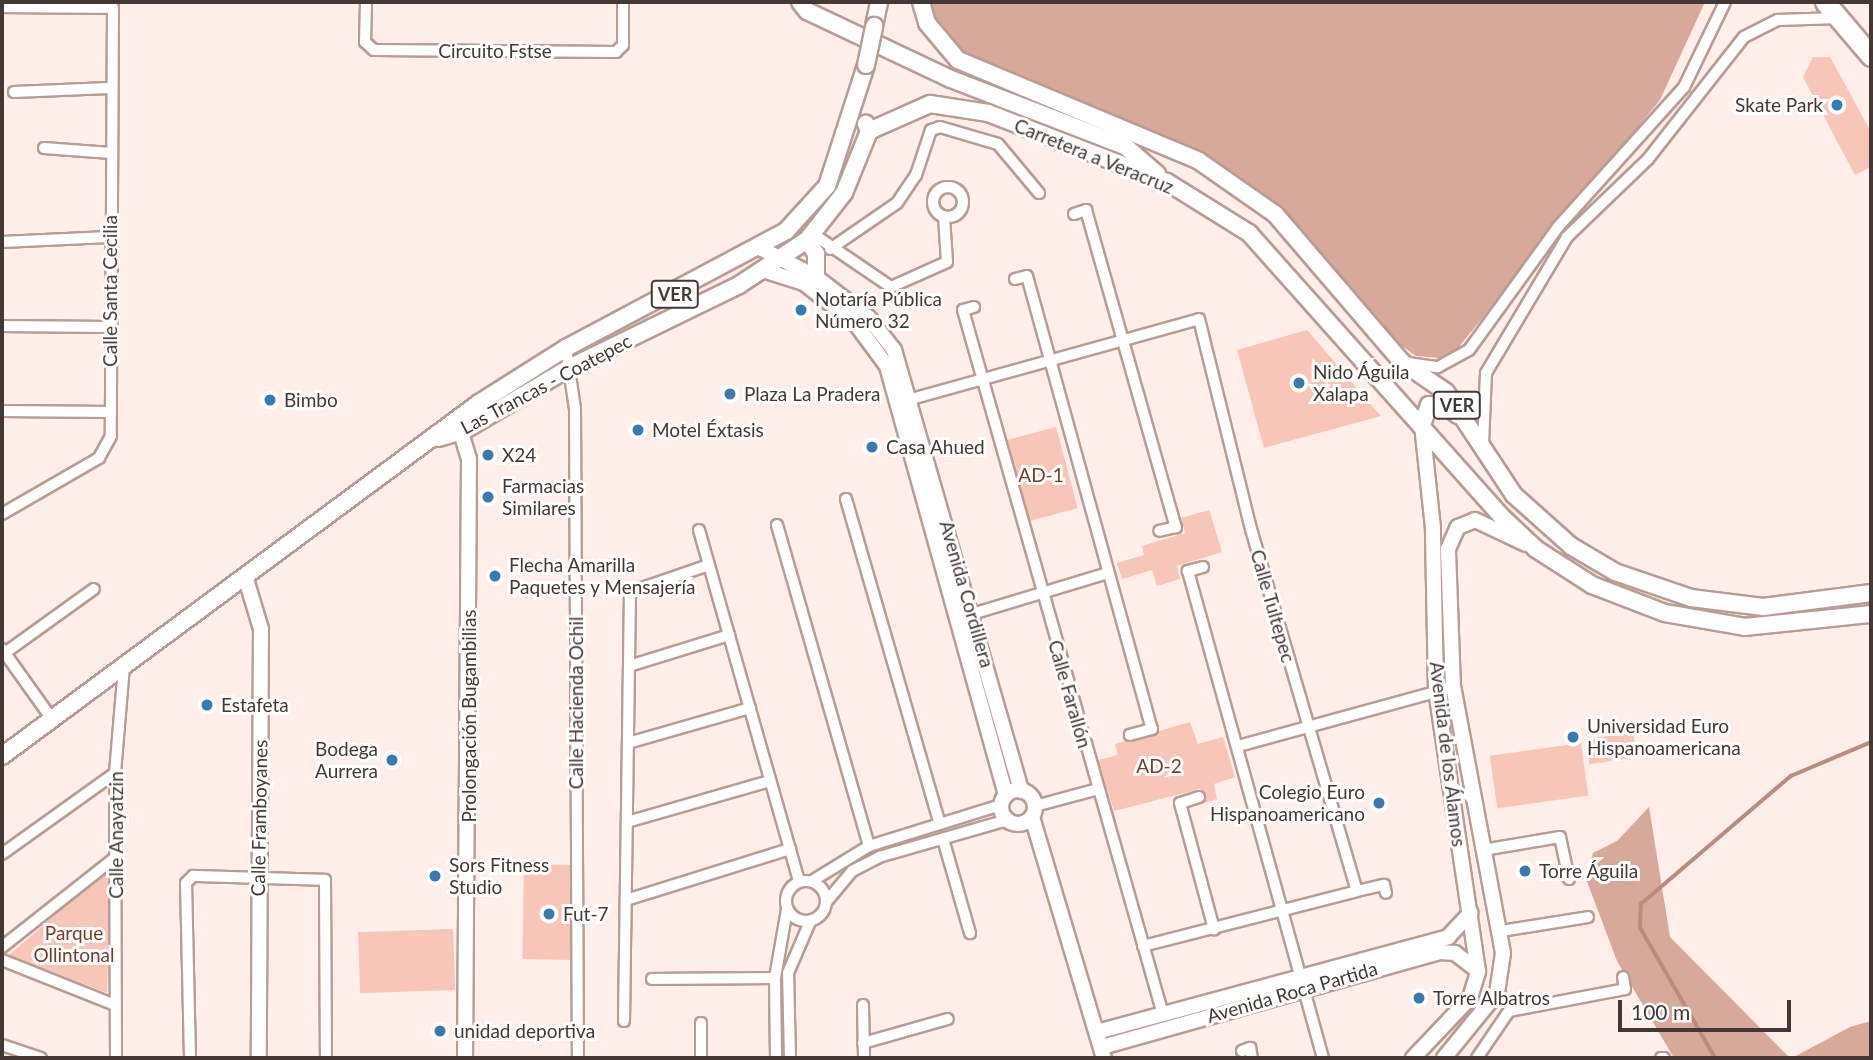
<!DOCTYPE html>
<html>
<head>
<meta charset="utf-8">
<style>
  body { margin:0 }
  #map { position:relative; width:1873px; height:1060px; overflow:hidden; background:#ffeee9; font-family:Lato,sans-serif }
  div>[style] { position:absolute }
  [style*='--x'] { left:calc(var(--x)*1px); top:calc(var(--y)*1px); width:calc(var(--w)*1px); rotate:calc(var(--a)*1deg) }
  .green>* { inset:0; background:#f7c6b8; transform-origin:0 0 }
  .forest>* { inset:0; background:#d8a99b }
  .stream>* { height:3.5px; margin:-1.75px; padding:0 1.75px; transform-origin:1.75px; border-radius:1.75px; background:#ba8c7f }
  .roads { filter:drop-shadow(2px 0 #b79d95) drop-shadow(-2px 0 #b79d95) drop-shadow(0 2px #b79d95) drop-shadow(0 -2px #b79d95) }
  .street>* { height:10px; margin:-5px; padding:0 5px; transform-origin:5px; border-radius:5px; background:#fff }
  .street>.ring { margin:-5px; padding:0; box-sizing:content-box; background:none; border:10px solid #fff; border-radius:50% }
  .secondary>* { height:14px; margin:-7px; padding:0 7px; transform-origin:7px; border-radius:7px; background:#fff }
  .secondary>.ring { margin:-7px; padding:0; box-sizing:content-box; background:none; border:14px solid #fff; border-radius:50% }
  .primary>* { height:16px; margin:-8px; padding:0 8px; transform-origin:8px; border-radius:8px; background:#fff }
  .highway>* { height:19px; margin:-9.5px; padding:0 9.5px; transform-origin:9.5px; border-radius:9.5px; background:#fff }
  .bridges { filter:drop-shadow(2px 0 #b79d95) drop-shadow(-2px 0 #b79d95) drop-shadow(0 2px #b79d95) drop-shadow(0 -2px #b79d95) }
  .primary-bridge>* { height:16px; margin:-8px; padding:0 8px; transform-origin:8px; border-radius:8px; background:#fff }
  .dots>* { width:19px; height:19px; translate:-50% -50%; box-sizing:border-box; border:4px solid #fff; border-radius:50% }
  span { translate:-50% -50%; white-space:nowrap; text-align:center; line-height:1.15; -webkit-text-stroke:6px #fff; paint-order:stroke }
  .shield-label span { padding:2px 5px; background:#fff; border:2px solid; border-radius:5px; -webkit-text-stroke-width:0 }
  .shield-label { font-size:18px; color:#433835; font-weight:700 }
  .street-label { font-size:19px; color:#433835 }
  .poi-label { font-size:19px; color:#433835 }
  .right { translate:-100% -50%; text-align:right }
  .left { translate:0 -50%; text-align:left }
  .park-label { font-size:19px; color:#793c2b }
  .frame { position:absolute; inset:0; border:4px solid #433835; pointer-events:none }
  .scale { position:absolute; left:1618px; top:1000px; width:173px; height:32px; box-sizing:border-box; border:4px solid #433835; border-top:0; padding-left:9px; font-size:21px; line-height:24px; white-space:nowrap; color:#433835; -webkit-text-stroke:5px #fff; paint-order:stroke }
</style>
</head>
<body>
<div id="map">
  <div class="green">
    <i style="clip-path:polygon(1813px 57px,1830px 57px,1871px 132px,1871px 167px,1855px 175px,1803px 77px)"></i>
    <i style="clip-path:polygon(1307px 330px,1381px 416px,1264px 448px,1237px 350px)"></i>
    <i style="left:1056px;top:427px;width:84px;height:54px;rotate:75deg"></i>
    <i style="clip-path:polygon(1209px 510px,1222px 552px,1177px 566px,1180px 579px,1157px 586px,1152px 570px,1122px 579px,1117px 563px,1144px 555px,1142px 546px,1185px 533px,1181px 518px)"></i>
    <i style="clip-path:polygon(1190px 722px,1198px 744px,1223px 737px,1235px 777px,1214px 784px,1217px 799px,1205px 803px,1200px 789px,1114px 811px,1098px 760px,1118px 755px,1115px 744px)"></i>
    <i style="left:1633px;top:732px;width:25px;height:48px;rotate:81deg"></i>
    <i style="left:1581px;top:743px;width:53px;height:92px;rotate:82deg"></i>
    <i style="left:574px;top:865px;width:95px;height:50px;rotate:91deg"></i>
    <i style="clip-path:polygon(111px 866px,107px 993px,9px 955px)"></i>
    <i style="left:453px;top:929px;width:61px;height:95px;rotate:88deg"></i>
  </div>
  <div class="forest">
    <i style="clip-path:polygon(926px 2px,1705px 2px,1660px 100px,1449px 359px,1416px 356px,1394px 340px,1237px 182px,968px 56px,932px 22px)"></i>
    <i style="clip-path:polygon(1649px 807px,1670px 937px,1790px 1058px,1674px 1058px,1617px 961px,1586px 879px,1593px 853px,1617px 841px)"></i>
    <i style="clip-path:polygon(1871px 1021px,1871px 1058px,1792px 1058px,1850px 1027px)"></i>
  </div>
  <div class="stream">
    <i style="--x:1715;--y:1058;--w:150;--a:-120"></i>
    <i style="--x:1640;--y:928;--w:24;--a:-88"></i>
    <i style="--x:1641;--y:904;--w:197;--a:-40.5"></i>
    <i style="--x:1791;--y:776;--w:87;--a:-23"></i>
  </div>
  <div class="roads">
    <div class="street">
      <i style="--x:366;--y:2;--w:40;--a:91.4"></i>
      <i style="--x:365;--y:42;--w:12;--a:42"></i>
      <i style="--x:374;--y:50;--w:242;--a:0.5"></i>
      <i style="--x:616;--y:52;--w:10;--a:-45"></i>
      <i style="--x:623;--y:45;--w:43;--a:-90"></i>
      <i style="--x:2;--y:7;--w:111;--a:0.5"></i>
      <i style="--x:113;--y:8;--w:428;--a:90.3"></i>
      <i style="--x:111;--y:436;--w:25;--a:119"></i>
      <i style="--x:99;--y:458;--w:112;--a:150"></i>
      <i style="--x:14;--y:92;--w:95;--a:-2.4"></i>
      <i style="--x:44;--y:148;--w:67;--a:4.3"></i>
      <i class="ring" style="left:933px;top:187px;width:20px;height:20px"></i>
      <i style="--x:1074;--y:214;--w:13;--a:-18"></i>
      <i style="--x:1086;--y:210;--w:330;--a:74.2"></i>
      <i style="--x:1176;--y:527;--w:17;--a:167"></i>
      <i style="--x:813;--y:234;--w:94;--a:34.2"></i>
      <i style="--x:891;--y:287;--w:61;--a:-24.1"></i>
      <i style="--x:947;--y:262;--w:45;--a:-93.8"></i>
      <i style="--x:2;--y:242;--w:106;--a:-2.7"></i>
      <i style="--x:830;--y:249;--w:81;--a:-34.5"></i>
      <i style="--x:897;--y:203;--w:34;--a:-56"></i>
      <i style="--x:916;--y:175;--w:47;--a:-71.6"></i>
      <i style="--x:931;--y:130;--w:9;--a:-18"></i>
      <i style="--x:940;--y:127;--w:60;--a:16.3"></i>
      <i style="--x:998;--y:144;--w:64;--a:50.1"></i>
      <i style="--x:1015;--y:279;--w:12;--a:-14"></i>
      <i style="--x:1027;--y:276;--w:470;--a:74.6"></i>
      <i style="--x:1152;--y:729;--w:23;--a:165"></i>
      <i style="--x:974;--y:307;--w:11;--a:165"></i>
      <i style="--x:963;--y:310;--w:729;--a:74.15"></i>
      <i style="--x:2;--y:326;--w:107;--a:0.5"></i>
      <i style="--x:566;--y:348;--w:62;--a:81.6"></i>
      <i style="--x:575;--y:409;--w:649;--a:89.74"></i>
      <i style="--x:1408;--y:363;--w:30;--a:8"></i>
      <i style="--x:1438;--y:367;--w:35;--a:-29"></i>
      <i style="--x:1469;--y:350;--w:152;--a:-54.1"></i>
      <i style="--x:1558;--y:227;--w:188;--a:-48"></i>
      <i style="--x:1684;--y:87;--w:94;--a:-64.2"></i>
      <i style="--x:904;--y:401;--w:306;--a:-15.5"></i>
      <i style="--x:1199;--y:319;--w:216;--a:76.1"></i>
      <i style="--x:1251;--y:529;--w:377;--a:73.7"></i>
      <i style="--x:2;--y:411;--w:109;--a:0.5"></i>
      <i style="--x:1483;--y:444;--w:71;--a:-87.6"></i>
      <i style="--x:1486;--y:373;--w:158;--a:-59.2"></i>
      <i style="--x:1567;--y:237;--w:112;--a:-43.9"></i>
      <i style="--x:1648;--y:159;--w:155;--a:-51.8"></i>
      <i style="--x:1744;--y:37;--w:38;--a:-27"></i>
      <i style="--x:1778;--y:20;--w:61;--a:-1.9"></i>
      <i style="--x:846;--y:499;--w:338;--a:73.9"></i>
      <i style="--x:777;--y:525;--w:334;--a:74"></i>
      <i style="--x:699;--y:530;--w:366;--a:74.1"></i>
      <i style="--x:1203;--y:567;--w:16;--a:165"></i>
      <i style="--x:1188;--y:571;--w:505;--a:74.51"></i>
      <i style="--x:972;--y:614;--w:142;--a:-16.8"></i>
      <i style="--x:2;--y:649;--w:86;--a:54.5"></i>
      <i style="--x:2;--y:655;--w:113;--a:-35.7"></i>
      <i style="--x:629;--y:666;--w:105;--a:-17.2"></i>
      <i style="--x:628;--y:743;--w:127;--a:-16"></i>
      <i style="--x:1238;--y:746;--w:223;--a:-15.3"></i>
      <i style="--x:1199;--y:797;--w:20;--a:162"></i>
      <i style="--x:1180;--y:803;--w:131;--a:74.9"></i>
      <i style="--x:1035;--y:806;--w:65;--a:-15.1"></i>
      <i style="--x:627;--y:822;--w:149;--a:-16"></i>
      <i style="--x:943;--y:839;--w:98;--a:74"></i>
      <i style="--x:1483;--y:850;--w:78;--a:-9.6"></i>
      <i style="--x:1560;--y:837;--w:43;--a:77.9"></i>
      <i style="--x:2;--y:854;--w:139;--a:-35.6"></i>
      <i class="ring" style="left:786px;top:881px;width:30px;height:30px"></i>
      <i style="--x:812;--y:881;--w:67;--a:-31.6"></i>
      <i style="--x:869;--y:846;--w:138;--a:-17.3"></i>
      <i style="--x:626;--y:900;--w:172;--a:-17.3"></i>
      <i style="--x:827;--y:901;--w:39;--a:-50"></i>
      <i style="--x:852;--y:871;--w:30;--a:-27"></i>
      <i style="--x:879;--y:857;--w:133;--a:-16.1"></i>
      <i style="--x:1501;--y:931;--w:88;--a:-9.1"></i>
      <i style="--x:1143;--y:946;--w:221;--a:-14.4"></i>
      <i style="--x:1357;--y:891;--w:28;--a:-13"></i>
      <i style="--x:1384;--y:885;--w:8;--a:76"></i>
      <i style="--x:2;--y:947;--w:145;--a:-38.3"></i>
      <i style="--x:2;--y:960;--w:122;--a:21.7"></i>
      <i style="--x:652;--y:979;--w:123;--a:-0.5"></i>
      <i style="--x:863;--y:1005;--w:53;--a:88.9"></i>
      <i style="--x:624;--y:1021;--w:429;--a:-89.2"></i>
      <i style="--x:630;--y:592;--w:83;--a:-18.9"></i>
      <i style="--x:701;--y:1023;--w:35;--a:90"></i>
      <i style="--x:863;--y:1043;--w:88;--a:-15.8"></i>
      <i style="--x:2;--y:1045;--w:41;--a:18.4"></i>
      <i style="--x:1242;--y:1051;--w:9;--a:-21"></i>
      <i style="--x:1250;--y:1048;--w:10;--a:79"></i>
      <i style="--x:116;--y:1058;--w:285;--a:-90.2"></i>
      <i style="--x:115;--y:773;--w:107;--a:-85.2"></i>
      <i style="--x:190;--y:1058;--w:175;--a:-91.3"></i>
      <i style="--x:186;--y:883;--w:10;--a:-45"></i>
      <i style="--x:193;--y:876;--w:132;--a:1.7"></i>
      <i style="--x:325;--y:880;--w:178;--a:89.7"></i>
      <i style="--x:776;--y:1058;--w:80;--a:-90.7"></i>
      <i style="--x:775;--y:978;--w:70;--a:-80.1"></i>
      <i style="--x:790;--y:1058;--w:85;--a:-91.3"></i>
      <i style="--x:788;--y:973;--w:56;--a:-66.7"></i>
      <i style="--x:1477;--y:1058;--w:57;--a:-55.8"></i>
      <i style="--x:1509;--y:1011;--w:118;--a:-10.7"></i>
      <i style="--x:1625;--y:989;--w:12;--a:-99"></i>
      <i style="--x:1661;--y:1058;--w:3;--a:0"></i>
    </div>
    <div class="secondary">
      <i style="--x:762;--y:249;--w:61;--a:27.4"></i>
      <i style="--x:816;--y:277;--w:67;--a:37.7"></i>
      <i style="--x:869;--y:318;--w:41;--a:52"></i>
      <i style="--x:894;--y:350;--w:459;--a:73.9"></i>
      <i style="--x:763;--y:270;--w:43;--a:17.6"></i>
      <i style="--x:804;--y:283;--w:66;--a:38.3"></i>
      <i style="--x:856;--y:324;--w:52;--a:53.6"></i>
      <i style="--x:887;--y:366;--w:445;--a:74.5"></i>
      <i style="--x:458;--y:423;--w:38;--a:73"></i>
      <i style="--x:469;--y:459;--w:599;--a:90.38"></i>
      <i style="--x:246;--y:579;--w:52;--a:73.3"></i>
      <i style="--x:261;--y:629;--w:429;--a:90.3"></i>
      <i class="ring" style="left:1001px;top:790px;width:20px;height:20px"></i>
      <i style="--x:1032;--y:817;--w:252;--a:73.4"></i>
      <i style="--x:1097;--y:1032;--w:364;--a:-15.1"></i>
      <i style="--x:1448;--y:937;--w:33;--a:-47"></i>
      <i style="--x:1102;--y:1047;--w:351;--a:-15.7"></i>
      <i style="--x:1440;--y:952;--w:15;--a:4"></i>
      <i style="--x:1455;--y:953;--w:29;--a:38"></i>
      <i style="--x:1413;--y:1058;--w:83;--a:-46.5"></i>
      <i style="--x:1470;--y:998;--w:28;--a:-73"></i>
      <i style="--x:1478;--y:971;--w:283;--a:-98.5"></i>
      <i style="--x:1436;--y:691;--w:163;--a:-91.1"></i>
      <i style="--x:1433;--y:528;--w:104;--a:-96.1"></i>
      <i style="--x:1444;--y:1058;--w:84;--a:-50.8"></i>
      <i style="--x:1497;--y:993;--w:40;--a:-81.5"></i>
      <i style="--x:1503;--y:953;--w:271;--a:-100.6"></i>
      <i style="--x:1453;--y:687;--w:138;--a:-92.1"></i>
      <i style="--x:1448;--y:549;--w:24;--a:-66"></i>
      <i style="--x:1458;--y:527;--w:18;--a:-22"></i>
      <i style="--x:1475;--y:520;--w:56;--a:25.2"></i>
    </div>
    <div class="primary">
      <i style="--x:800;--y:2;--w:11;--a:52"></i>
      <i style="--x:807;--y:11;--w:159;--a:25.3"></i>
      <i style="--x:951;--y:79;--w:186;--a:21.1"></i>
      <i style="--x:1125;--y:146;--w:43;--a:41.2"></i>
      <i style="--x:921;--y:2;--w:22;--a:74"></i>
      <i style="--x:927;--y:23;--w:48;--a:50"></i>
      <i style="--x:958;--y:60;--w:261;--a:22.7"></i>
      <i style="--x:1199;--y:161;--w:93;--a:34.9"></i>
      <i style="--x:1275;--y:214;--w:195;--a:49.4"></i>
      <i style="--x:1402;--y:362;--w:53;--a:34.3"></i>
      <i style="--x:1446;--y:392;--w:123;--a:56.6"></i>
      <i style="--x:1514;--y:495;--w:76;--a:41.8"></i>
      <i style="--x:1571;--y:546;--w:51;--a:30.6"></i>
      <i style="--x:1615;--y:572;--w:80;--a:18.9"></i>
      <i style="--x:1691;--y:598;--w:73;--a:7.1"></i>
      <i style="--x:1763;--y:607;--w:109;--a:-7.4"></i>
      <i style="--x:874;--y:26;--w:25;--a:-78"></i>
      <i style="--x:869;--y:131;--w:67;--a:-23.9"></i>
      <i style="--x:930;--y:104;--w:59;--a:8.8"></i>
      <i style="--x:988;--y:113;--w:192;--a:21.1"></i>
      <i style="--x:1167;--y:182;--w:97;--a:31.9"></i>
      <i style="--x:1249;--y:233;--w:379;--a:48.3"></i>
      <i style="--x:1501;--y:516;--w:48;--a:43.3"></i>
      <i style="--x:1536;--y:549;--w:67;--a:32.7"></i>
      <i style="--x:1592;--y:585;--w:78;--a:21"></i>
      <i style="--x:1665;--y:613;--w:81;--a:9.9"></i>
      <i style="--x:1745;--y:627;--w:127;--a:-5.9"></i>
      <i style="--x:807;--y:240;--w:17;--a:57"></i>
      <i style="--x:816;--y:254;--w:23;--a:90"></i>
      <i style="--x:1422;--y:425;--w:21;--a:-71"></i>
      <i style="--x:1429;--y:405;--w:19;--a:6"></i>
      <i style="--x:1448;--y:407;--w:13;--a:39"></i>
      <i style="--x:438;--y:438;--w:26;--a:-16"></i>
      <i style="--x:463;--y:431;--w:126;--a:-30.7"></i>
      <i style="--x:571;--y:367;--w:187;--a:-26"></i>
      <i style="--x:739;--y:285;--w:82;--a:-33.5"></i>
      <i style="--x:807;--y:240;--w:60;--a:-51.8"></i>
      <i style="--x:844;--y:193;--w:67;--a:-68"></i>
      <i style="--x:869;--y:131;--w:8;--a:-113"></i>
      <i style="--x:2;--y:756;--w:593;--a:-36.5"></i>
      <i style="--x:479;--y:403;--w:103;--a:-32.3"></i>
      <i style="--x:566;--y:348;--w:249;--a:-28"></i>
      <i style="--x:786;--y:231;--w:61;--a:-47.7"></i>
      <i style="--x:827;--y:186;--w:127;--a:-72.1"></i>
    </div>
    <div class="highway">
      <i style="--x:1825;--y:2;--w:71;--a:49.6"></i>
    </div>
  </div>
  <div class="bridges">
    <div class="primary-bridge">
      <i style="--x:866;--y:65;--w:40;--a:-78"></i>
    </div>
  </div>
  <div class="dots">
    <i style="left:1837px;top:105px;background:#367ab0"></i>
    <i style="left:801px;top:310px;background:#367ab0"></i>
    <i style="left:1299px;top:383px;background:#367ab0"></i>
    <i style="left:730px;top:394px;background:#367ab0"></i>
    <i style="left:270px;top:400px;background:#367ab0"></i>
    <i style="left:638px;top:430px;background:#367ab0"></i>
    <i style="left:872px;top:447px;background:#367ab0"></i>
    <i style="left:488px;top:455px;background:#367ab0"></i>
    <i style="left:488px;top:497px;background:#367ab0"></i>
    <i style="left:495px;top:576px;background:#367ab0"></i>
    <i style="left:207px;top:705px;background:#367ab0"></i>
    <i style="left:1573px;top:737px;background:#367ab0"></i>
    <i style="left:392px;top:760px;background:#367ab0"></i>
    <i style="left:1379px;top:803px;background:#367ab0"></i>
    <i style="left:1525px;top:871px;background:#367ab0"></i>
    <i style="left:435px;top:876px;background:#367ab0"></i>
    <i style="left:549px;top:914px;background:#367ab0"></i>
    <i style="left:1419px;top:998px;background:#367ab0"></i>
    <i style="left:440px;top:1031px;background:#367ab0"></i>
  </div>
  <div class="shield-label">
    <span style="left:675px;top:294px">VER</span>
    <span style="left:1457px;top:405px">VER</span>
  </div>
  <div class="street-label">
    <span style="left:495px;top:51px">Circuito Fstse</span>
    <span style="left:1094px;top:156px;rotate:22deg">Carretera a Veracruz</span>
    <span style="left:110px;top:291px;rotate:-90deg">Calle Santa Cecilia</span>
    <span style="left:546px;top:384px;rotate:-28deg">Las Trancas - Coatepec</span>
    <span style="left:967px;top:594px;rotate:74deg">Avenida Cordillera</span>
    <span style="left:1273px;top:606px;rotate:74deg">Calle Tultepec</span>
    <span style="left:1070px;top:694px;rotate:74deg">Calle Farallón</span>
    <span style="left:576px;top:703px;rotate:-90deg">Calle Hacienda Ochil</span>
    <span style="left:469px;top:716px;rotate:-90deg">Prolongación Bugambilias</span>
    <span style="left:1448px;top:754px;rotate:83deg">Avenida de los Álamos</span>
    <span style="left:259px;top:818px;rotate:-89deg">Calle Framboyanes</span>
    <span style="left:116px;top:835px;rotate:-90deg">Calle Anayatzin</span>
    <span style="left:1292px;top:992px;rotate:-16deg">Avenida Roca Partida</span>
  </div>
  <div class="poi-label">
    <span class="right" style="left:1823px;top:105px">Skate Park</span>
    <span class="left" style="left:815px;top:310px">Notaría Pública<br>Número 32</span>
    <span class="left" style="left:1313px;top:383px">Nido Águila<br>Xalapa</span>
    <span class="left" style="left:744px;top:394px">Plaza La Pradera</span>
    <span class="left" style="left:284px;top:400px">Bimbo</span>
    <span class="left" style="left:652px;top:430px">Motel Éxtasis</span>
    <span class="left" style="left:886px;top:447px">Casa Ahued</span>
    <span class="left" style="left:502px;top:455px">X24</span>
    <span class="left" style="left:502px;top:497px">Farmacias<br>Similares</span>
    <span class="left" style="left:509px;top:576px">Flecha Amarilla<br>Paquetes y Mensajería</span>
    <span class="left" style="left:221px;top:705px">Estafeta</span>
    <span class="left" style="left:1587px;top:737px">Universidad Euro<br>Hispanoamericana</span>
    <span class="right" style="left:378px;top:760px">Bodega<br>Aurrera</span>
    <span class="right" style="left:1365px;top:803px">Colegio Euro<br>Hispanoamericano</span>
    <span class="left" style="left:449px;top:876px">Sors Fitness<br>Studio</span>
    <span class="left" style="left:1539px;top:871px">Torre Águila</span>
    <span class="left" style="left:563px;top:914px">Fut-7</span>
    <span class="left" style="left:1433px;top:998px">Torre Albatros</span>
    <span class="left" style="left:454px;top:1031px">unidad deportiva</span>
  </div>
  <div class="park-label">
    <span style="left:1041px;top:475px">AD-1</span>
    <span style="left:1159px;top:766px">AD-2</span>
    <span style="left:74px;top:944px">Parque<br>Ollintonal</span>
  </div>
  <div class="frame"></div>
  <div class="scale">100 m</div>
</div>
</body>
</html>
